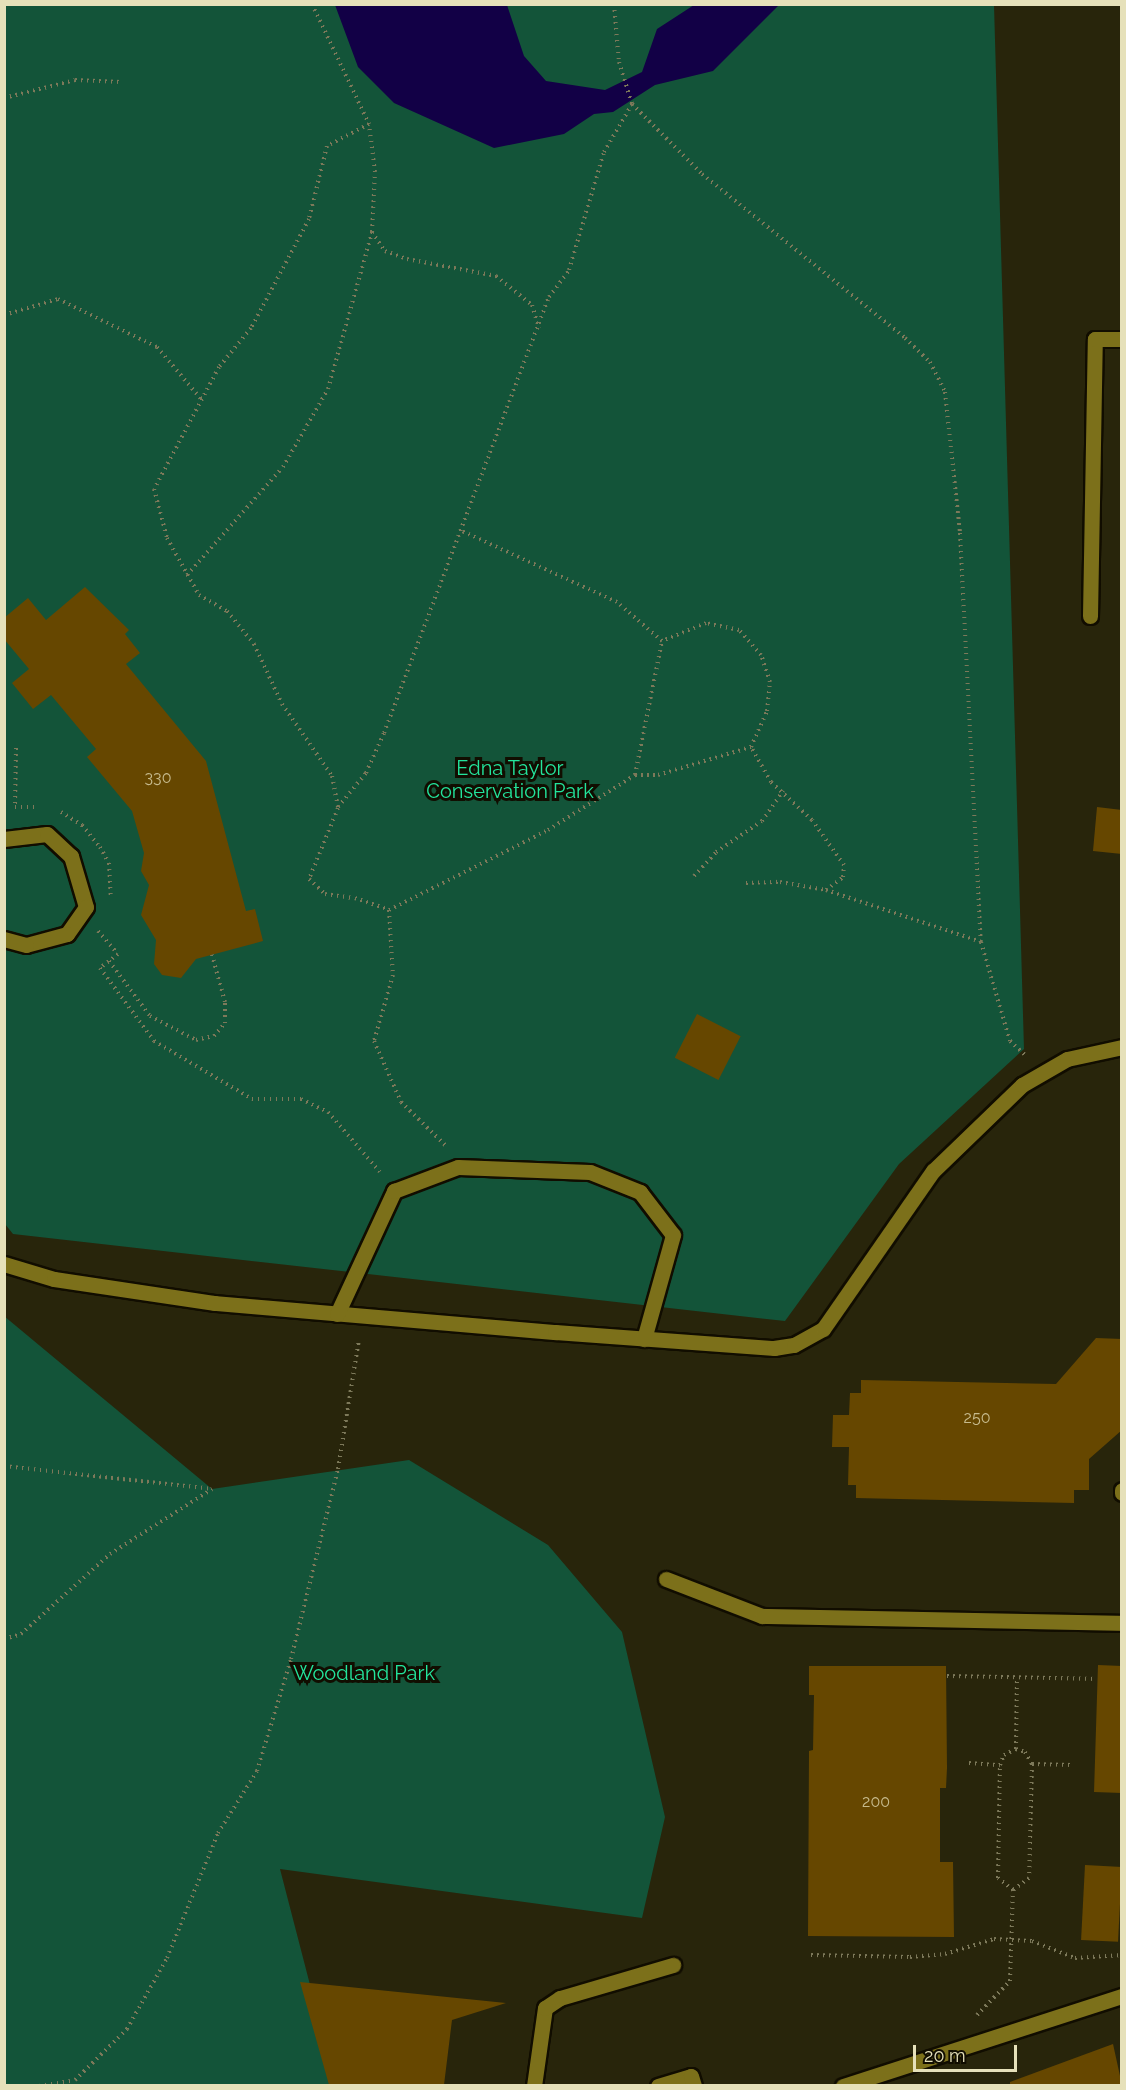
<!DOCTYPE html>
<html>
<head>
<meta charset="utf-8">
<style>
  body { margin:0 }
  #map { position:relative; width:1126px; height:2090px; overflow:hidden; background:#28250b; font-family:Raleway,sans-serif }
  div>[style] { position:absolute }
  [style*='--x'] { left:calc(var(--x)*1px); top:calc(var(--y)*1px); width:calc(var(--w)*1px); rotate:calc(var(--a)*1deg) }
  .green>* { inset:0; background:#135439 }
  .water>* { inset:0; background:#120046 }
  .building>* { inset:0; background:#664700; transform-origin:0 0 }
  .path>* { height:4px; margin-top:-2px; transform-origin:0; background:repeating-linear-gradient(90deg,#7d795a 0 1.5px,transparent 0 6px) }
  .roads { filter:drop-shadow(2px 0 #110d00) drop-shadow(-2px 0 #110d00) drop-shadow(0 2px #110d00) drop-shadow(0 -2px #110d00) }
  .service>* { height:15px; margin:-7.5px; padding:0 7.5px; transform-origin:7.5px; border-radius:7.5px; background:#7c701a }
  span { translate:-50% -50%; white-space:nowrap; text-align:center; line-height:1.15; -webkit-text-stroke:6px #110d00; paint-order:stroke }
  .number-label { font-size:16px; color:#c6ba8c }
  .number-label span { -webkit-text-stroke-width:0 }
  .park-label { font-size:20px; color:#23e59c }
  .frame { position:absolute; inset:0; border:6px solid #e6e1ba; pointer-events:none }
  .scale { position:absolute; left:913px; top:2045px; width:104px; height:27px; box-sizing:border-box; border:3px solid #e6e1ba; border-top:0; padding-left:8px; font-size:18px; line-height:21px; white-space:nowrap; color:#e6e1ba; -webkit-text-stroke:4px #110d00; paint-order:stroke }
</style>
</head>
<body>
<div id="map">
  <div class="green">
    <i style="clip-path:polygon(4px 5px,994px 5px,1024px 1049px,899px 1164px,785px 1321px,13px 1234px,5px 1224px)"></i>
    <i style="clip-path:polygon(4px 1316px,212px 1489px,409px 1460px,548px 1545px,622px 1632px,665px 1817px,642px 1918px,280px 1869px,336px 2085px,5px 2085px)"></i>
  </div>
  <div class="water">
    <i style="clip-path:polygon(335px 5px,507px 5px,524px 56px,546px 81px,605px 90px,642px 72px,657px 29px,694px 5px,779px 5px,713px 71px,655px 85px,613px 112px,594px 114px,564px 134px,494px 148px,394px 103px,358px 67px)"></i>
  </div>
  <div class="building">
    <i style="clip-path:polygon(85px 587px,129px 630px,125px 634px,140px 653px,126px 664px,206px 761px,246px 911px,255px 909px,263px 941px,196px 959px,181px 978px,162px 975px,154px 964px,156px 940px,141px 915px,149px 885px,141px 871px,144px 853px,132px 811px,87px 757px,96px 749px,51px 695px,33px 709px,12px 683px,29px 669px,4px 639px,4px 618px,28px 598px,46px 620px)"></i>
    <i style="clip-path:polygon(1097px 807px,1122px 810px,1122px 854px,1093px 851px)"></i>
    <i style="left:697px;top:1014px;width:49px;height:49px;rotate:27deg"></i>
    <i style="clip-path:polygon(1096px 1338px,1122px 1339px,1122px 1430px,1089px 1459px,1089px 1490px,1074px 1490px,1074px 1503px,856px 1498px,856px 1485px,848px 1485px,849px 1447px,832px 1447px,833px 1415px,849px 1415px,850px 1393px,861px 1393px,861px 1380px,1056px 1384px)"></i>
    <i style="clip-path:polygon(1098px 1665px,1122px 1666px,1122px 1793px,1094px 1792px)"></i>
    <i style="clip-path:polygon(809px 1666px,946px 1666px,947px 1768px,946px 1788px,940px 1788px,940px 1862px,953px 1862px,954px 1937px,808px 1936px,809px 1751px,813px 1750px,814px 1695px,809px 1695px)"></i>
    <i style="left:1085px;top:1865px;width:37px;height:75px;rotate:3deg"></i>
    <i style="clip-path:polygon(300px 1982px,506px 2003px,452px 2020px,444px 2085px,329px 2085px)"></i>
    <i style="clip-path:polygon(1113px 2044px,1122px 2085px,1010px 2085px,1010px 2082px)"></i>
  </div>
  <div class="path">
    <i style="--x:312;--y:4;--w:133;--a:64.6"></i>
    <i style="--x:369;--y:124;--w:47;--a:152.4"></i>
    <i style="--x:327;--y:146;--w:75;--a:103.9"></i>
    <i style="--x:309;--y:219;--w:123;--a:118"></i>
    <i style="--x:251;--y:328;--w:50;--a:129.4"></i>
    <i style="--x:219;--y:367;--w:138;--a:118"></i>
    <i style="--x:154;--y:489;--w:51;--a:75.1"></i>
    <i style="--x:167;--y:538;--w:65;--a:60.7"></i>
    <i style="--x:199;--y:595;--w:32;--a:30"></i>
    <i style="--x:227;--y:611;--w:43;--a:50.7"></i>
    <i style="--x:254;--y:644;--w:66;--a:65"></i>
    <i style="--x:282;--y:704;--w:88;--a:55.2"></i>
    <i style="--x:332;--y:776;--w:33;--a:79"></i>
    <i style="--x:338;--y:808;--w:77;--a:112.2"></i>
    <i style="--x:309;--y:879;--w:22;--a:43"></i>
    <i style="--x:325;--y:894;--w:30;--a:8"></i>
    <i style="--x:355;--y:898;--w:36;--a:19"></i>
    <i style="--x:389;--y:910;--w:65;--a:86.5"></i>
    <i style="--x:393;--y:975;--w:69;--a:106.1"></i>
    <i style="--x:374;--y:1041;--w:67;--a:66.1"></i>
    <i style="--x:401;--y:1102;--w:62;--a:44.3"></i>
    <i style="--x:614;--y:4;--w:58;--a:85.1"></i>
    <i style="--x:619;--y:62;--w:44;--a:72.8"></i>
    <i style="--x:632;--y:104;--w:99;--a:45"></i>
    <i style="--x:702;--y:174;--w:261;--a:38.9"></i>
    <i style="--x:905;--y:338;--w:35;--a:44"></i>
    <i style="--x:930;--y:362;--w:34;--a:63"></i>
    <i style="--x:945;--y:392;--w:142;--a:83.9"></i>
    <i style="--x:960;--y:533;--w:410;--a:87.1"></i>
    <i style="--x:981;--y:942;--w:103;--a:73.7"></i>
    <i style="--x:1010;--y:1041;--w:21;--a:43"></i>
    <i style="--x:4;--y:98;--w:73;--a:-14.2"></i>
    <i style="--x:75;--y:80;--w:46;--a:2.5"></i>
    <i style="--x:372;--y:232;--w:23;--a:56"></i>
    <i style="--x:385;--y:251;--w:23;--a:20"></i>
    <i style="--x:407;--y:259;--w:91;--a:10.8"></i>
    <i style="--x:496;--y:276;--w:46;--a:38.9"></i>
    <i style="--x:532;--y:305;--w:24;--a:73"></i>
    <i style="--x:4;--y:315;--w:56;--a:-16.5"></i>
    <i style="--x:58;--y:299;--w:110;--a:25.9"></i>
    <i style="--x:157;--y:347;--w:70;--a:49.7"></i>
    <i style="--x:187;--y:575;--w:144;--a:-48.4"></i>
    <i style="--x:283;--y:467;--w:90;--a:-60"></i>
    <i style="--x:328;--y:389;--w:163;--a:-74.3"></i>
    <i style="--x:372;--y:232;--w:60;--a:-87.1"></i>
    <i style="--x:375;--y:172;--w:48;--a:-97.1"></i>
    <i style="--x:16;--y:748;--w:59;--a:91"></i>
    <i style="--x:15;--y:807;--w:24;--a:0"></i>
    <i style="--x:635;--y:775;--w:23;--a:0"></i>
    <i style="--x:658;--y:775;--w:97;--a:-16.8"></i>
    <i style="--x:751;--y:747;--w:39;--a:-66"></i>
    <i style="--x:767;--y:711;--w:29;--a:-84"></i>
    <i style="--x:770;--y:682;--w:28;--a:-108"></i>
    <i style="--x:761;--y:655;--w:33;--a:-131"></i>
    <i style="--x:739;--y:630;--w:34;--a:-168"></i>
    <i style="--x:706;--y:623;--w:48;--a:157.8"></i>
    <i style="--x:338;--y:807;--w:44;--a:-50.5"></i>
    <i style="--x:366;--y:773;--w:44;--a:-65.8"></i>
    <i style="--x:384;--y:733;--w:466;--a:-69.3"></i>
    <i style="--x:549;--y:297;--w:34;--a:-53"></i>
    <i style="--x:569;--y:270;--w:123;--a:-73.5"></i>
    <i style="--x:604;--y:152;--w:56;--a:-59.7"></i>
    <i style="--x:61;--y:812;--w:25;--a:32"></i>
    <i style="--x:82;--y:825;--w:28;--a:51"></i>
    <i style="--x:100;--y:847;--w:18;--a:61"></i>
    <i style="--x:109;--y:863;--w:34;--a:87"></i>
    <i style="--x:694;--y:876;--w:33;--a:-47"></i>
    <i style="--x:716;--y:852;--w:55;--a:-34"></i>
    <i style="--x:762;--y:821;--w:37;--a:-55"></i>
    <i style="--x:746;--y:883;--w:34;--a:-2"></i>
    <i style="--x:780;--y:882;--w:47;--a:9.9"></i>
    <i style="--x:826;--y:890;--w:21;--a:-37"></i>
    <i style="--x:843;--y:877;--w:12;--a:-85"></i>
    <i style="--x:844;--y:865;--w:55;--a:-125.4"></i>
    <i style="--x:812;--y:820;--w:56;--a:-137.2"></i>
    <i style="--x:771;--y:782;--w:40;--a:-119.7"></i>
    <i style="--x:826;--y:890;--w:163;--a:18.5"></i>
    <i style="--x:389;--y:910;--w:178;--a:-26.7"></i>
    <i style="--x:548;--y:830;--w:103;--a:-32.3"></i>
    <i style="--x:635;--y:775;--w:137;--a:-78.6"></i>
    <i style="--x:662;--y:641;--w:60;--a:-139.1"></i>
    <i style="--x:617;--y:602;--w:170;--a:-155.4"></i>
    <i style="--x:98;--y:931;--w:30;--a:49"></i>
    <i style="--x:118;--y:954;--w:23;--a:142"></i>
    <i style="--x:100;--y:968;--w:91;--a:53.5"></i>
    <i style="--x:154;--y:1041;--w:114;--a:30.6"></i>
    <i style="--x:252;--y:1099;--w:49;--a:0"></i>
    <i style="--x:301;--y:1099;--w:30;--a:26"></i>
    <i style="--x:328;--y:1112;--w:79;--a:49.1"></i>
    <i style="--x:109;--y:961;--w:69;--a:53.3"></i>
    <i style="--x:150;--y:1016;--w:52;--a:27.6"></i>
    <i style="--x:196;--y:1040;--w:18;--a:-13"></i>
    <i style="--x:214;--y:1036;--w:17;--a:-50"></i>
    <i style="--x:225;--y:1023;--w:21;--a:-90"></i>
    <i style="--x:225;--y:1002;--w:49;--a:-105.5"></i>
    <i style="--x:4;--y:1466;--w:208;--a:6.3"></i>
    <i style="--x:4;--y:1639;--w:18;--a:-16"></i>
    <i style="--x:21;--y:1634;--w:120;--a:-42"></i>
    <i style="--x:110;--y:1554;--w:121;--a:-32.5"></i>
    <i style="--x:947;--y:1676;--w:150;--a:1.1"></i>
    <i style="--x:1016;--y:1749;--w:72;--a:-89.2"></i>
    <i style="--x:969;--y:1763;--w:31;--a:4"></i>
    <i style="--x:1032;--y:1764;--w:40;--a:1.4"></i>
    <i style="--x:811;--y:1955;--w:99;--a:1.2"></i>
    <i style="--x:910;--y:1957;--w:35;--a:-5"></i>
    <i style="--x:945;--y:1954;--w:51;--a:-17"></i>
    <i style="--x:994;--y:1939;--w:38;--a:3"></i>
    <i style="--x:1032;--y:1941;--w:46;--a:21.6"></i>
    <i style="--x:1075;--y:1958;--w:47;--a:-3.7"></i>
    <i style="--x:977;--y:2015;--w:47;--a:-45.9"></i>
    <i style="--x:1010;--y:1981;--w:91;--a:-88.1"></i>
    <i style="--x:1013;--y:1890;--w:19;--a:-141"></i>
    <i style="--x:998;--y:1878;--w:113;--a:-89"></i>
    <i style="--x:1000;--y:1765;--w:11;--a:-68"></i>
    <i style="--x:1004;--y:1755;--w:13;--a:-27"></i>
    <i style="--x:1016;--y:1749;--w:9;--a:18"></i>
    <i style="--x:1025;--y:1752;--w:14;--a:60"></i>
    <i style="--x:1032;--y:1764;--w:114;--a:91.5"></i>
    <i style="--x:1029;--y:1878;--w:20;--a:143"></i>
    <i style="--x:39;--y:2086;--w:36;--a:-9"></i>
    <i style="--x:75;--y:2080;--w:73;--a:-44.4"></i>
    <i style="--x:127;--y:2029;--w:81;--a:-60.6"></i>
    <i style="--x:167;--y:1958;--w:135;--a:-67.8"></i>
    <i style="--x:218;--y:1833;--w:73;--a:-57.8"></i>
    <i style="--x:257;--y:1771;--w:117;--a:-73.1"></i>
    <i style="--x:291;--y:1659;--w:196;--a:-76.1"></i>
    <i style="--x:338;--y:1469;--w:131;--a:-80.8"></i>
  </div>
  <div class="roads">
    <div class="service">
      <i style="--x:1090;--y:616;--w:277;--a:-89"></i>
      <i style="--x:1095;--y:339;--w:27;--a:0"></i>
      <i style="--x:4;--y:839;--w:43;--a:-6.6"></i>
      <i style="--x:47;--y:834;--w:33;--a:43"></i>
      <i style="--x:71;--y:856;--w:53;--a:73.6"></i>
      <i style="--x:86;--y:907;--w:33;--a:125"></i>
      <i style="--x:67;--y:934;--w:42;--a:165"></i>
      <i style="--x:26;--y:945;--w:23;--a:-165"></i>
      <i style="--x:4;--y:1264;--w:52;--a:16.7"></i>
      <i style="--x:54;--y:1279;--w:163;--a:8.5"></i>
      <i style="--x:215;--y:1303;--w:341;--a:4.9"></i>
      <i style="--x:555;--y:1332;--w:220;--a:4.2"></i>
      <i style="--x:774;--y:1348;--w:20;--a:-9"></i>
      <i style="--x:794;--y:1345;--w:33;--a:-29"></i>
      <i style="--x:823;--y:1329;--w:193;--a:-55.2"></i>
      <i style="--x:933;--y:1171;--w:124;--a:-44"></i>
      <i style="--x:1022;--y:1085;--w:52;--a:-30"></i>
      <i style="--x:1067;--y:1059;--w:56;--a:-12.3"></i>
      <i style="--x:337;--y:1314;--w:136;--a:-65.1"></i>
      <i style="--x:394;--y:1191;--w:68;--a:-20.6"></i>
      <i style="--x:458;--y:1167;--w:132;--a:2.2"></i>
      <i style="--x:590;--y:1172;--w:54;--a:21.8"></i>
      <i style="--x:640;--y:1192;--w:54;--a:52.5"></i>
      <i style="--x:673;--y:1235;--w:108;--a:105.6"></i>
      <i style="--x:1122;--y:1490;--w:3;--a:90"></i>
      <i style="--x:666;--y:1579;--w:103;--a:21.1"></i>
      <i style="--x:762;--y:1616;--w:360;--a:1.1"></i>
      <i style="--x:534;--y:2086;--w:79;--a:-82"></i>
      <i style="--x:545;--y:2008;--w:18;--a:-34"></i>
      <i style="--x:560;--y:1998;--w:118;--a:-16.3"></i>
      <i style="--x:658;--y:2086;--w:34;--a:-17"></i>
      <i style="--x:691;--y:2076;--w:10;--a:73"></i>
      <i style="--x:843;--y:2086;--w:293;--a:-17.9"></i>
    </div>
  </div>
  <div class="number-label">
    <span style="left:158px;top:778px">330</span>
    <span style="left:977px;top:1418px">250</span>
    <span style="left:876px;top:1802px">200</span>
  </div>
  <div class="park-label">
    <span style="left:510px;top:780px">Edna Taylor<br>Conservation Park</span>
    <span style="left:364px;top:1673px">Woodland Park</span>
  </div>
  <div class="frame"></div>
  <div class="scale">20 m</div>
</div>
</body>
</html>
